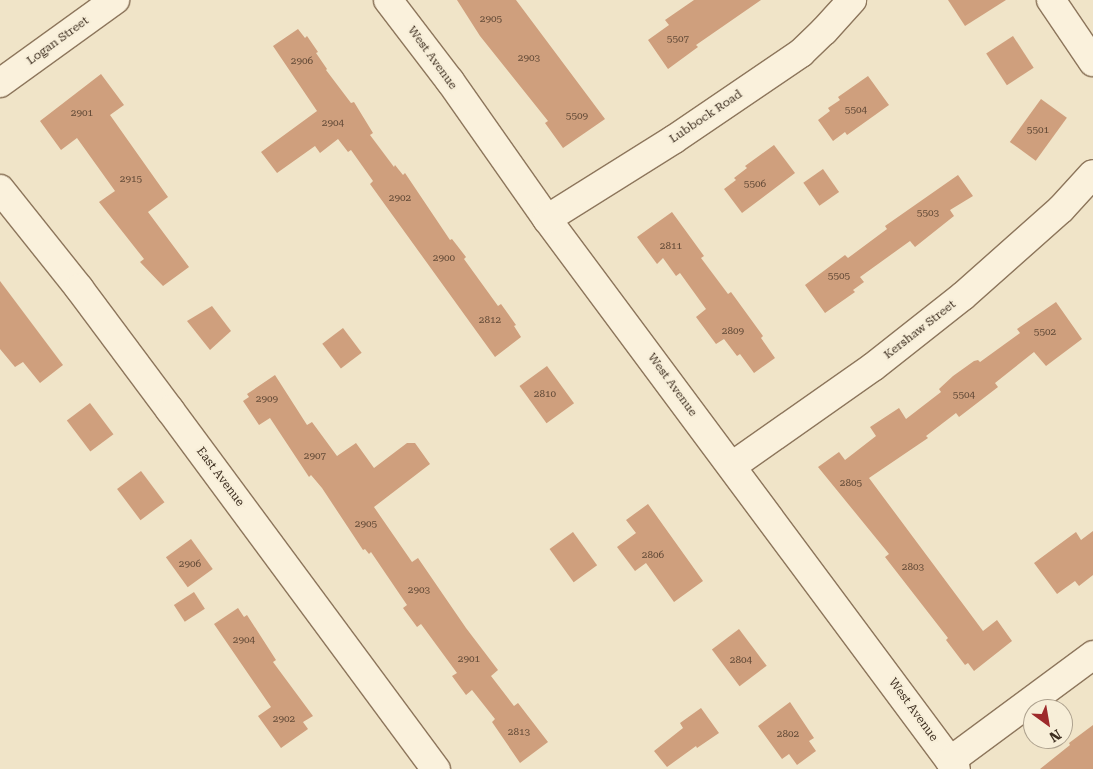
<!DOCTYPE html>
<html>
<head>
<meta charset="utf-8">
<style>
  body { margin:0 }
  #map { position:relative; width:1093px; height:769px; overflow:hidden; background:#f0e4c8; font-family:"Roboto Serif",serif }
  div>[style] { position:absolute }
  [style*='--x'] { left:calc(var(--x)*1px); top:calc(var(--y)*1px); width:calc(var(--w)*1px); rotate:calc(var(--a)*1deg) }
  .building>* { inset:0; background:#cf9f7d; transform-origin:0 0 }
  .roads { filter:drop-shadow(1px 0 #8d765c) drop-shadow(-1px 0 #8d765c) drop-shadow(0 1px #8d765c) drop-shadow(0 -1px #8d765c) }
  .minor>* { height:28px; margin:-14px; padding:0 14px; transform-origin:14px; border-radius:14px; background:#faf1dc }
  span { translate:-50% -50%; white-space:nowrap; text-align:center; line-height:1.15; -webkit-text-stroke:4px #f7eed8; paint-order:stroke }
  .number-label { font-size:10px; color:#624a37 }
  .number-label span { -webkit-text-stroke-width:0 }
  .street-label { font-size:12px; color:#3d2e20 }
  .north { position:absolute; left:1023px; top:699px; width:50px; height:50px; box-sizing:border-box; background:#f7eed8; border:1px solid #ada18e; border-radius:50%; rotate:148deg; font-size:14px; font-weight:700; line-height:20px; text-align:center; color:#3d2e20 }
  .north::after { content:''; display:block; margin:auto; width:18px; height:22px; background:#9e2a2b; clip-path:polygon(50% 0,100% 100%,50% 72%,0 100%) }
</style>
</head>
<body>
<div id="map">
  <div class="building">
    <i style="clip-path:polygon(457px 0,516px 0,605px 119px,563px 148px,545px 123px,548px 121px,480px 36px)"></i>
    <i style="clip-path:polygon(694px 0,761px 0,696px 45px,698px 47px,668px 69px,648px 40px,669px 25px,665px 20px)"></i>
    <i style="clip-path:polygon(948px 0,1006px 0,965px 26px)"></i>
    <i style="clip-path:polygon(298px 29px,305px 38px,307px 36px,318px 52px,316px 53px,327px 69px,326px 70px,351px 103px,354px 102px,373px 133px,370px 135px,394px 167px,395px 165px,403px 175px,405px 173px,450px 240px,452px 239px,466px 257px,464px 259px,498px 306px,501px 304px,516px 325px,514px 326px,521px 337px,495px 357px,370px 184px,373px 181px,351px 150px,348px 152px,338px 139px,320px 153px,315px 146px,277px 173px,261px 152px,317px 111px,273px 46px)"></i>
    <i style="left:1013px;top:36px;width:38px;height:32px;rotate:57deg"></i>
    <i style="clip-path:polygon(101px 74px,124px 105px,110px 115px,168px 197px,148px 212px,189px 267px,163px 286px,140px 262px,144px 259px,99px 202px,115px 191px,77px 138px,61px 150px,40px 121px)"></i>
    <i style="clip-path:polygon(868px 76px,889px 105px,847px 135px,845px 132px,833px 141px,818px 120px,830px 111px,828px 108px,840px 100px,838px 97px)"></i>
    <i style="left:1041px;top:99px;width:32px;height:53px;rotate:36deg"></i>
    <i style="clip-path:polygon(774px 145px,795px 173px,742px 213px,724px 189px,736px 180px,734px 178px,747px 168px,745px 166px)"></i>
    <i style="left:823px;top:169px;width:28px;height:24px;rotate:55deg"></i>
    <i style="clip-path:polygon(958px 175px,973px 196px,950px 210px,954px 216px,915px 247px,910px 241px,860px 277px,864px 282px,853px 290px,855px 292px,825px 313px,805px 285px,845px 255px,848px 258px,887px 229px,885px 226px)"></i>
    <i style="clip-path:polygon(672px 212px,704px 256px,701px 258px,728px 294px,731px 292px,763px 336px,761px 338px,775px 358px,754px 373px,740px 354px,737px 356px,724px 339px,716px 344px,696px 317px,706px 309px,680px 273px,676px 276px,663px 258px,657px 264px,637px 237px)"></i>
    <i style="clip-path:polygon(0 281px,63px 365px,40px 383px,23px 362px,15px 367px,0 349px)"></i>
    <i style="clip-path:polygon(1056px 302px,1082px 339px,1046px 366px,1034px 352px,995px 383px,998px 387px,959px 417px,956px 413px,926px 436px,928px 438px,869px 478px,983px 631px,997px 620px,1012px 641px,974px 671px,968px 663px,965px 665px,946px 640px,948px 638px,885px 557px,889px 554px,818px 467px,839px 452px,845px 460px,876px 436px,870px 427px,899px 408px,906px 419px,941px 392px,939px 389px,953px 376px,974px 361px,978px 360px,980px 362px,1020px 333px,1017px 329px)"></i>
    <i style="clip-path:polygon(212px 306px,231px 331px,210px 350px,187px 321px)"></i>
    <i style="left:343px;top:328px;width:31px;height:26px;rotate:53deg"></i>
    <i style="left:547px;top:366px;width:46px;height:34px;rotate:54deg"></i>
    <i style="clip-path:polygon(275px 375px,307px 425px,312px 422px,337px 456px,356px 443px,374px 468px,407px 443px,415px 443px,430px 464px,374px 507px,412px 562px,418px 558px,466px 628px,498px 670px,491px 676px,514px 706px,518px 703px,548px 742px,520px 763px,492px 722px,495px 719px,472px 690px,466px 695px,452px 676px,457px 673px,421px 624px,417px 627px,403px 608px,407px 605px,371px 552px,369px 554px,365px 549px,363px 550px,322px 488px,311px 475px,309px 477px,270px 418px,259px 425px,243px 401px,249px 397px,247px 394px)"></i>
    <i style="left:90px;top:403px;width:39px;height:29px;rotate:53deg"></i>
    <i style="left:141px;top:471px;width:39px;height:30px;rotate:53deg"></i>
    <i style="clip-path:polygon(648px 504px,703px 581px,674px 602px,646px 563px,635px 571px,617px 547px,636px 533px,626px 520px)"></i>
    <i style="clip-path:polygon(1093px 531px,1093px 575px,1079px 586px,1075px 581px,1057px 594px,1034px 563px,1076px 532px,1081px 540px)"></i>
    <i style="left:573px;top:532px;width:41px;height:29px;rotate:54deg"></i>
    <i style="left:191px;top:539px;width:37px;height:31px;rotate:54deg"></i>
    <i style="left:194px;top:592px;width:20px;height:24px;rotate:57deg"></i>
    <i style="clip-path:polygon(238px 608px,244px 617px,247px 615px,276px 660px,273px 662px,313px 716px,303px 722px,308px 729px,281px 748px,258px 716px,271px 707px,214px 624px)"></i>
    <i style="left:739px;top:629px;width:46px;height:34px;rotate:53deg"></i>
    <i style="clip-path:polygon(790px 702px,814px 738px,809px 741px,816px 751px,797px 765px,789px 754px,782px 759px,758px 726px)"></i>
    <i style="clip-path:polygon(701px 708px,719px 733px,697px 748px,696px 746px,667px 767px,654px 751px,683px 728px,680px 723px)"></i>
    <i style="clip-path:polygon(1093px 725px,1093px 769px,1040px 769px,1070px 745px,1069px 743px)"></i>
  </div>
  <div class="roads">
    <div class="minor">
      <i style="--x:388;--y:0;--w:102;--a:52.6"></i>
      <i style="--x:450;--y:81;--w:169;--a:54.9"></i>
      <i style="--x:547;--y:219;--w:685;--a:53.36"></i>
      <i style="--x:1051;--y:0;--w:75;--a:55.9"></i>
      <i style="--x:0;--y:83;--w:142;--a:-35.8"></i>
      <i style="--x:0;--y:189;--w:127;--a:51.4"></i>
      <i style="--x:79;--y:288;--w:152;--a:53.3"></i>
      <i style="--x:170;--y:410;--w:447;--a:53.5"></i>
      <i style="--x:547;--y:219;--w:149;--a:-32.1"></i>
      <i style="--x:673;--y:140;--w:155;--a:-34.2"></i>
      <i style="--x:801;--y:53;--w:32;--a:-44"></i>
      <i style="--x:824;--y:31;--w:42;--a:-47.9"></i>
      <i style="--x:732;--y:466;--w:172;--a:-35.1"></i>
      <i style="--x:873;--y:367;--w:115;--a:-38.3"></i>
      <i style="--x:963;--y:296;--w:131;--a:-41.6"></i>
      <i style="--x:1061;--y:209;--w:47;--a:-47.6"></i>
      <i style="--x:950;--y:761;--w:178;--a:-36.5"></i>
    </div>
  </div>
  <div class="number-label">
    <span style="left:491px;top:19px">2905</span>
    <span style="left:678px;top:39px">5507</span>
    <span style="left:529px;top:58px">2903</span>
    <span style="left:302px;top:61px">2906</span>
    <span style="left:856px;top:110px">5504</span>
    <span style="left:82px;top:113px">2901</span>
    <span style="left:577px;top:116px">5509</span>
    <span style="left:333px;top:123px">2904</span>
    <span style="left:1038px;top:130px">5501</span>
    <span style="left:131px;top:179px">2915</span>
    <span style="left:755px;top:184px">5506</span>
    <span style="left:400px;top:198px">2902</span>
    <span style="left:928px;top:213px">5503</span>
    <span style="left:671px;top:246px">2811</span>
    <span style="left:444px;top:258px">2900</span>
    <span style="left:839px;top:276px">5505</span>
    <span style="left:490px;top:320px">2812</span>
    <span style="left:733px;top:331px">2809</span>
    <span style="left:1045px;top:332px">5502</span>
    <span style="left:545px;top:394px">2810</span>
    <span style="left:964px;top:395px">5504</span>
    <span style="left:267px;top:399px">2909</span>
    <span style="left:315px;top:456px">2907</span>
    <span style="left:851px;top:483px">2805</span>
    <span style="left:366px;top:524px">2905</span>
    <span style="left:653px;top:555px">2806</span>
    <span style="left:190px;top:564px">2906</span>
    <span style="left:913px;top:567px">2803</span>
    <span style="left:419px;top:590px">2903</span>
    <span style="left:244px;top:640px">2904</span>
    <span style="left:469px;top:659px">2901</span>
    <span style="left:741px;top:660px">2804</span>
    <span style="left:284px;top:719px">2902</span>
    <span style="left:519px;top:732px">2813</span>
    <span style="left:788px;top:734px">2802</span>
  </div>
  <div class="street-label">
    <span style="left:58px;top:41px;rotate:-36deg">Logan Street</span>
    <span style="left:432px;top:58px;rotate:54deg">West Avenue</span>
    <span style="left:706px;top:117px;rotate:-34deg">Lubbock Road</span>
    <span style="left:920px;top:330px;rotate:-38deg">Kershaw Street</span>
    <span style="left:672px;top:385px;rotate:54deg">West Avenue</span>
    <span style="left:220px;top:477px;rotate:53deg">East Avenue</span>
    <span style="left:913px;top:710px;rotate:54deg">West Avenue</span>
  </div>
  <div class="north">N</div>
</div>
</body>
</html>
